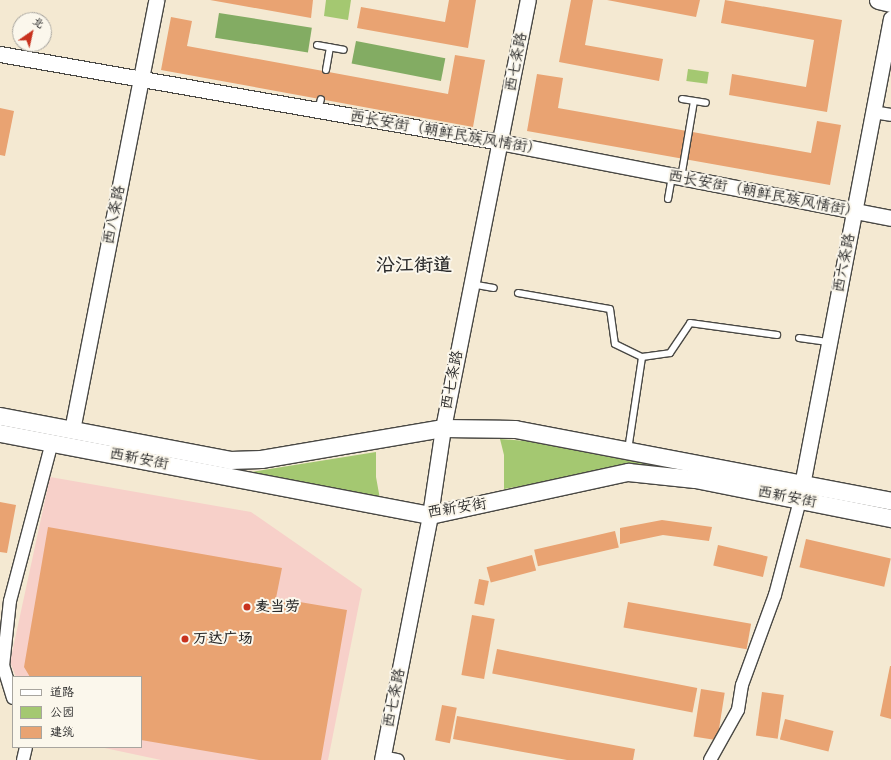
<!DOCTYPE html>
<html>
<head>
<meta charset="utf-8">
<style>
  body { margin:0 }
  #map { position:relative; width:891px; height:760px; overflow:hidden; background:#f4e9d2; font-family:Sriracha,"LXGW WenKai TC",sans-serif }
  div>[style] { position:absolute }
  [style*='--x'] { left:calc(var(--x)*1px); top:calc(var(--y)*1px); width:calc(var(--w)*1px); rotate:calc(var(--a)*1deg) }
  .built>* { inset:0; background:#f7d0c9 }
  .green>* { inset:0; background:#a4c871; transform-origin:0 0 }
  .forest>* { inset:0; background:#83ac63; transform-origin:0 0 }
  .building>* { inset:0; background:#e9a372; transform-origin:0 0 }
  .roads { filter:drop-shadow(1px 0 #494844) drop-shadow(-1px 0 #494844) drop-shadow(0 1px #494844) drop-shadow(0 -1px #494844) }
  .service>* { height:6px; margin:-3px; padding:0 3px; transform-origin:3px; border-radius:3px; background:#fff }
  .minor>* { height:12px; margin:-6px; padding:0 6px; transform-origin:6px; border-radius:6px; background:#fff }
  .tertiary>* { height:15px; margin:-7.5px; padding:0 7.5px; transform-origin:7.5px; border-radius:7.5px; background:#fff }
  .secondary>* { height:17px; margin:-8.5px; padding:0 8.5px; transform-origin:8.5px; border-radius:8.5px; background:#fff }
  .dots>* { width:11px; height:11px; translate:-50% -50%; box-sizing:border-box; border:2px solid #fbf7ec; border-radius:50% }
  span { translate:-50% -50%; white-space:nowrap; text-align:center; line-height:1.15; -webkit-text-stroke:4px #fbf7ec; paint-order:stroke }
  .street-label { font-size:15px; color:#2b2b2b }
  .poi-label { font-size:15px; color:#2b2b2b; font-weight:700 }
  .left { translate:0 -50%; text-align:left }
  .district-label { font-size:19px; color:#2b2b2b; font-weight:700 }
  .legend { position:absolute; left:12px; top:676px; width:130px; height:72px; box-sizing:border-box; background:#fbf7ec; border:1px solid #a8a59f; margin:0; padding:5px 7px; list-style:none; font-size:12px; color:#2b2b2b }
  .legend li { display:flex; align-items:center; gap:8px; height:20px }
  .legend b { width:20px; border:1px solid #a8a59f }
  .north { position:absolute; left:12px; top:12px; width:40px; height:40px; box-sizing:border-box; background:#fbf7ec; border:1px solid #a8a59f; border-radius:50%; rotate:34deg; font-size:11px; font-weight:700; line-height:16px; text-align:center; color:#2b2b2b }
  .north::after { content:''; display:block; margin:auto; width:14px; height:18px; background:#c8321e; clip-path:polygon(50% 0,100% 100%,50% 72%,0 100%) }
</style>
</head>
<body>
<div id="map">
  <div class="built">
    <i style="clip-path:polygon(50px 477px,251px 512px,362px 589px,328px 760px,161px 760px,100px 747px,141px 747px,141px 677px,16px 677px,10px 662px)"></i>
  </div>
  <div class="green">
    <i style="clip-path:polygon(326px 0,351px 0,348px 20px,324px 16px)"></i>
    <i style="left:688px;top:69px;width:21px;height:12px;rotate:8deg"></i>
    <i style="clip-path:polygon(500px 439px,526px 441px,651px 465px,504px 489px,504px 455px)"></i>
    <i style="clip-path:polygon(376px 452px,376px 477px,380px 499px,245px 473px)"></i>
  </div>
  <div class="forest">
    <i style="left:219px;top:13px;width:94px;height:25px;rotate:9deg"></i>
    <i style="left:356px;top:41px;width:91px;height:23px;rotate:11deg"></i>
  </div>
  <div class="building">
    <i style="clip-path:polygon(210px 0,313px 0,311px 18px)"></i>
    <i style="clip-path:polygon(449px 0,476px 0,468px 48px,357px 28px,361px 7px,445px 22px)"></i>
    <i style="clip-path:polygon(571px 0,593px 0,585px 45px,663px 59px,659px 81px,559px 62px)"></i>
    <i style="clip-path:polygon(607px 0,700px 0,696px 17px)"></i>
    <i style="clip-path:polygon(725px 0,842px 20px,827px 112px,729px 95px,732px 74px,806px 87px,814px 40px,721px 23px)"></i>
    <i style="clip-path:polygon(171px 17px,192px 21px,187px 46px,448px 94px,455px 55px,485px 60px,473px 127px,161px 70px)"></i>
    <i style="clip-path:polygon(537px 74px,563px 78px,558px 108px,811px 153px,817px 121px,841px 125px,830px 185px,527px 131px)"></i>
    <i style="clip-path:polygon(0 108px,14px 111px,5px 156px,0 155px)"></i>
    <i style="clip-path:polygon(0 502px,16px 505px,7px 553px,0 552px)"></i>
    <i style="clip-path:polygon(662px 520px,712px 527px,709px 541px,663px 535px,620px 544px,620px 528px)"></i>
    <i style="clip-path:polygon(48px 527px,282px 568px,276px 598px,347px 610px,321px 760px,259px 760px,141px 740px,141px 677px,30px 677px,24px 667px)"></i>
    <i style="left:615px;top:531px;width:17px;height:83px;rotate:77deg"></i>
    <i style="left:806px;top:539px;width:87px;height:29px;rotate:13deg"></i>
    <i style="left:718px;top:545px;width:51px;height:21px;rotate:13deg"></i>
    <i style="left:532px;top:555px;width:16px;height:47px;rotate:75deg"></i>
    <i style="left:479px;top:579px;width:10px;height:25px;rotate:11deg"></i>
    <i style="left:628px;top:602px;width:125px;height:26px;rotate:10deg"></i>
    <i style="left:472px;top:615px;width:23px;height:61px;rotate:10deg"></i>
    <i style="left:497px;top:649px;width:204px;height:25px;rotate:11deg"></i>
    <i style="clip-path:polygon(890px 666px,891px 666px,891px 719px,880px 716px)"></i>
    <i style="left:701px;top:689px;width:24px;height:48px;rotate:9deg"></i>
    <i style="left:762px;top:692px;width:22px;height:44px;rotate:8deg"></i>
    <i style="left:442px;top:705px;width:15px;height:36px;rotate:11deg"></i>
    <i style="clip-path:polygon(457px 716px,635px 749px,633px 760px,567px 760px,453px 739px)"></i>
    <i style="left:785px;top:719px;width:50px;height:21px;rotate:14deg"></i>
  </div>
  <div class="roads">
    <div class="service">
      <i style="--x:317;--y:45;--w:27;--a:10"></i>
      <i style="--x:326;--y:70;--w:23;--a:-80"></i>
      <i style="--x:682;--y:99;--w:24;--a:9"></i>
      <i style="--x:318;--y:110;--w:11;--a:-75"></i>
      <i style="--x:681;--y:178;--w:78;--a:-80.4"></i>
      <i style="--x:668;--y:199;--w:23;--a:-80"></i>
      <i style="--x:471;--y:284;--w:23;--a:10"></i>
      <i style="--x:518;--y:293;--w:93;--a:9.9"></i>
      <i style="--x:610;--y:309;--w:35;--a:82"></i>
      <i style="--x:615;--y:344;--w:30;--a:26"></i>
      <i style="--x:642;--y:357;--w:28;--a:-8"></i>
      <i style="--x:670;--y:353;--w:36;--a:-56"></i>
      <i style="--x:690;--y:323;--w:88;--a:7.9"></i>
      <i style="--x:799;--y:338;--w:29;--a:8"></i>
      <i style="--x:628;--y:450;--w:94;--a:-81.4"></i>
    </div>
    <div class="minor">
      <i style="--x:873;--y:112;--w:18;--a:9"></i>
      <i style="--x:13;--y:698;--w:34;--a:-107"></i>
      <i style="--x:3;--y:666;--w:65;--a:-83.9"></i>
      <i style="--x:10;--y:601;--w:164;--a:-75.2"></i>
      <i style="--x:382;--y:757;--w:16;--a:11"></i>
      <i style="--x:23;--y:760;--w:13;--a:-77"></i>
      <i style="--x:710;--y:760;--w:57;--a:-60.8"></i>
      <i style="--x:738;--y:710;--w:25;--a:-81"></i>
      <i style="--x:742;--y:685;--w:96;--a:-69.9"></i>
      <i style="--x:775;--y:595;--w:106;--a:-75.2"></i>
    </div>
    <div class="tertiary">
      <i style="--x:0;--y:54;--w:508;--a:9.98"></i>
      <i style="--x:500;--y:142;--w:398;--a:11"></i>
      <i style="--x:72;--y:430;--w:438;--a:-78.9"></i>
      <i style="--x:802;--y:485;--w:475;--a:-79.2"></i>
      <i style="--x:382;--y:760;--w:250;--a:-78.9"></i>
      <i style="--x:430;--y:515;--w:88;--a:-81.5"></i>
      <i style="--x:443;--y:428;--w:436;--a:-78.8"></i>
    </div>
    <div class="secondary">
      <i style="--x:878;--y:0;--w:13;--a:13"></i>
      <i style="--x:0;--y:416;--w:234;--a:10.8"></i>
      <i style="--x:230;--y:460;--w:31;--a:-2"></i>
      <i style="--x:261;--y:459;--w:185;--a:-9.7"></i>
      <i style="--x:443;--y:428;--w:72;--a:0.8"></i>
      <i style="--x:515;--y:429;--w:383;--a:10.8"></i>
      <i style="--x:0;--y:433;--w:438;--a:10.8"></i>
      <i style="--x:430;--y:515;--w:203;--a:-12.3"></i>
      <i style="--x:628;--y:472;--w:67;--a:6"></i>
      <i style="--x:695;--y:479;--w:200;--a:11.3"></i>
    </div>
  </div>
  <div class="dots">
    <i style="left:247px;top:607px;background:#c8321e"></i>
    <i style="left:185px;top:639px;background:#c8321e"></i>
  </div>
  <div class="street-label">
    <span style="left:516px;top:62px;rotate:-79deg">西七条路</span>
    <span style="left:446px;top:133px;rotate:10deg">西长安街（朝鲜民族风情街）</span>
    <span style="left:764px;top:194px;rotate:11deg">西长安街（朝鲜民族风情街）</span>
    <span style="left:114px;top:215px;rotate:-79deg">西八条路</span>
    <span style="left:844px;top:263px;rotate:-79deg">西六条路</span>
    <span style="left:452px;top:380px;rotate:-79deg">西七条路</span>
    <span style="left:139px;top:459px;rotate:11deg">西新安街</span>
    <span style="left:787px;top:497px;rotate:11deg">西新安街</span>
    <span style="left:457px;top:508px;rotate:-9deg">西新安街</span>
    <span style="left:394px;top:698px;rotate:-79deg">西七条路</span>
  </div>
  <div class="poi-label">
    <span class="left" style="left:255px;top:607px">麦当劳</span>
    <span class="left" style="left:193px;top:639px">万达广场</span>
  </div>
  <div class="district-label">
    <span style="left:414px;top:265px">沿江街道</span>
  </div>
  <ul class="legend">
  <li><b style="height:5px;background:#fff"></b>道路</li>
  <li><b style="height:11px;background:#a4c871"></b>公园</li>
  <li><b style="height:11px;background:#e9a372"></b>建筑</li>
  </ul>
  <div class="north">北</div>
</div>
</body>
</html>
